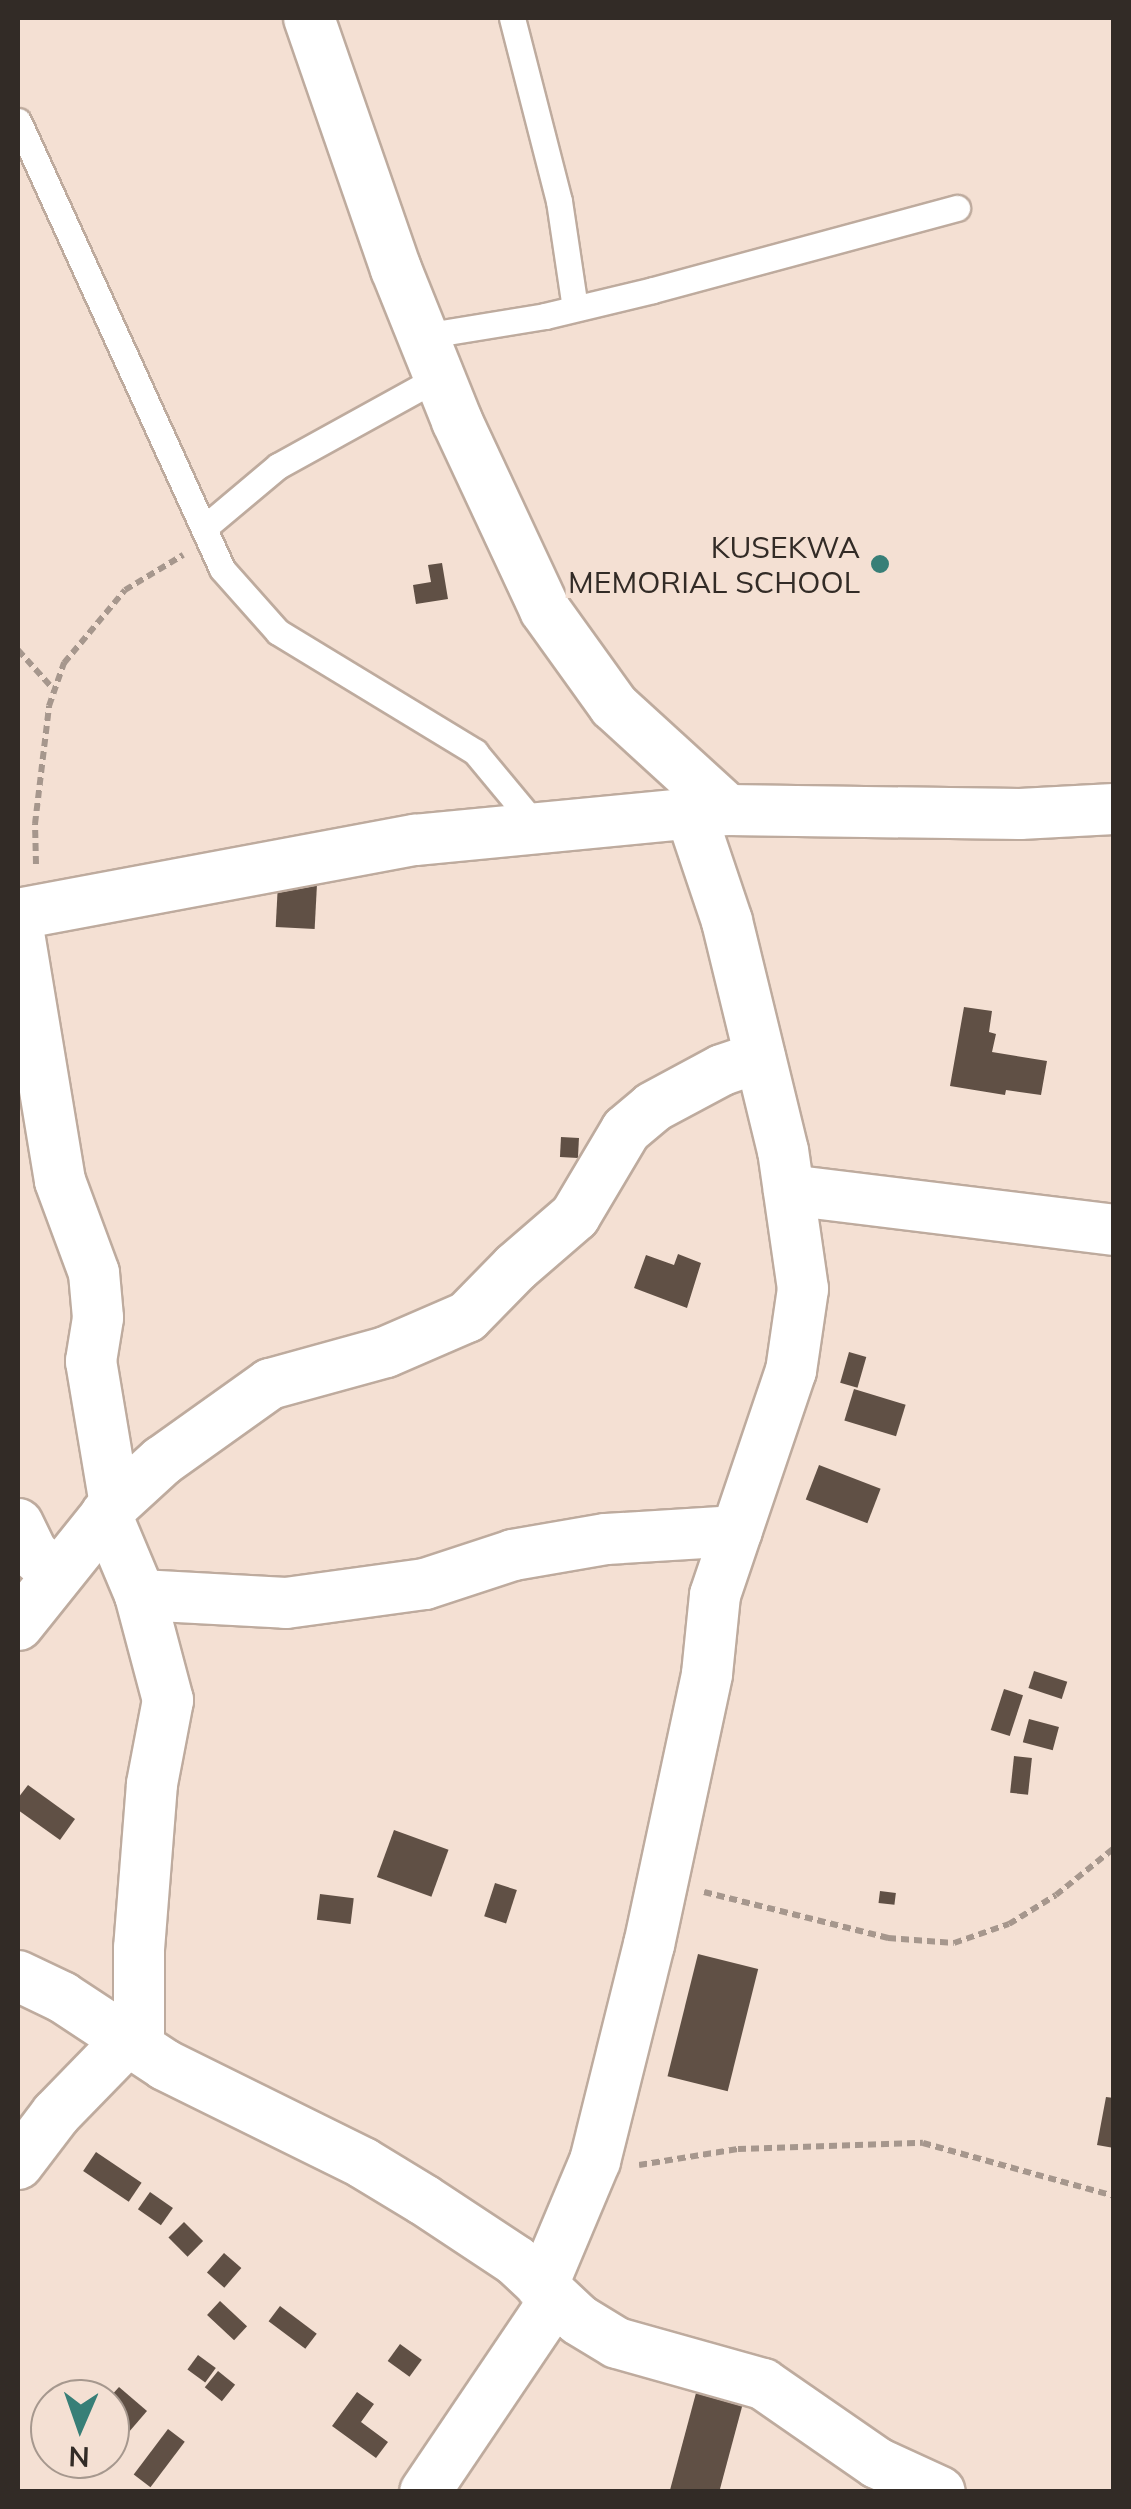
<!DOCTYPE html>
<html>
<head>
<meta charset="utf-8">
<style>
  body { margin:0 }
  #map { position:relative; width:1131px; height:2509px; overflow:hidden; background:#f4e0d3; font-family:Mulish,sans-serif }
  div>[style] { position:absolute }
  [style*='--x'] { left:calc(var(--x)*1px); top:calc(var(--y)*1px); width:calc(var(--w)*1px); rotate:calc(var(--a)*1deg) }
  .building>* { inset:0; background:#605045; transform-origin:0 0 }
  .path>* { height:6px; margin-top:-3px; transform-origin:0; background:repeating-linear-gradient(90deg,#a6978d 0 8px,transparent 0 13px) }
  .roads { filter:drop-shadow(2px 0 #beab9e) drop-shadow(-2px 0 #beab9e) drop-shadow(0 2px #beab9e) drop-shadow(0 -2px #beab9e) }
  .lane>* { height:25px; margin:-12.5px; padding:0 12.5px; transform-origin:12.5px; border-radius:12.5px; background:#fff }
  .street>* { height:50px; margin:-25px; padding:0 25px; transform-origin:25px; border-radius:25px; background:#fff }
  .dots>* { width:28px; height:28px; translate:-50% -50%; box-sizing:border-box; border:5px solid #f4e0d3; border-radius:50% }
  span { translate:-50% -50%; white-space:nowrap; text-align:center; line-height:1.15; -webkit-text-stroke:10px #f4e0d3; paint-order:stroke }
  .poi-label { font-size:30px; color:#322b26 }
  .right { translate:-100% -50%; text-align:right }
  .frame { position:absolute; inset:0; border:20px solid #322b26; pointer-events:none }
  .north { position:absolute; left:30px; top:2379px; width:100px; height:100px; box-sizing:border-box; background:#f4e0d3; border:2px solid #a6988e; border-radius:50%; rotate:182deg; font-size:28px; font-weight:700; line-height:40px; text-align:center; color:#322b26 }
  .north::after { content:''; display:block; margin:auto; width:35px; height:45px; background:#387f77; clip-path:polygon(50% 0,100% 100%,50% 72%,0 100%) }
</style>
</head>
<body>
<div id="map">
  <div class="building">
    <i style="clip-path:polygon(442px 563px,448px 599px,416px 604px,413px 585px,431px 582px,428px 565px)"></i>
    <i style="left:278px;top:883px;width:39px;height:44px;rotate:3deg"></i>
    <i style="clip-path:polygon(964px 1007px,992px 1011px,989px 1032px,996px 1034px,992px 1052px,1047px 1061px,1041px 1095px,1006px 1090px,1005px 1095px,950px 1086px)"></i>
    <i style="left:561px;top:1137px;width:18px;height:20px;rotate:3deg"></i>
    <i style="clip-path:polygon(678px 1254px,701px 1263px,687px 1308px,634px 1288px,646px 1255px,674px 1265px)"></i>
    <i style="left:849px;top:1352px;width:18px;height:32px;rotate:16deg"></i>
    <i style="left:854px;top:1389px;width:54px;height:33px;rotate:17deg"></i>
    <i style="left:819px;top:1465px;width:66px;height:37px;rotate:21deg"></i>
    <i style="left:1034px;top:1671px;width:35px;height:18px;rotate:18deg"></i>
    <i style="left:1004px;top:1689px;width:20px;height:43px;rotate:18deg"></i>
    <i style="left:1029px;top:1719px;width:31px;height:24px;rotate:15deg"></i>
    <i style="left:1014px;top:1756px;width:18px;height:37px;rotate:6deg"></i>
    <i style="clip-path:polygon(28px 1785px,75px 1819px,60px 1840px,18px 1810px,18px 1798px)"></i>
    <i style="left:394px;top:1830px;width:58px;height:50px;rotate:20deg"></i>
    <i style="left:495px;top:1883px;width:23px;height:35px;rotate:18deg"></i>
    <i style="left:880px;top:1891px;width:16px;height:12px;rotate:7deg"></i>
    <i style="left:320px;top:1894px;width:34px;height:26px;rotate:7deg"></i>
    <i style="left:698px;top:1954px;width:62px;height:126px;rotate:14deg"></i>
    <i style="clip-path:polygon(1106px 2097px,1114px 2098px,1114px 2148px,1097px 2145px)"></i>
    <i style="left:96px;top:2152px;width:55px;height:23px;rotate:34deg"></i>
    <i style="left:150px;top:2192px;width:28px;height:21px;rotate:35deg"></i>
    <i style="left:184px;top:2222px;width:27px;height:22px;rotate:45deg"></i>
    <i style="left:224px;top:2253px;width:23px;height:26px;rotate:41deg"></i>
    <i style="left:220px;top:2301px;width:37px;height:19px;rotate:43deg"></i>
    <i style="left:280px;top:2306px;width:46px;height:19px;rotate:37deg"></i>
    <i style="left:400px;top:2344px;width:27px;height:21px;rotate:36deg"></i>
    <i style="left:198px;top:2355px;width:22px;height:18px;rotate:36deg"></i>
    <i style="left:218px;top:2371px;width:22px;height:21px;rotate:39deg"></i>
    <i style="clip-path:polygon(119px 2387px,147px 2411px,110px 2454px,110px 2397px)"></i>
    <i style="clip-path:polygon(357px 2392px,374px 2404px,361px 2422px,388px 2442px,376px 2458px,332px 2426px)"></i>
    <i style="left:696px;top:2393px;width:48px;height:102px;rotate:15deg"></i>
    <i style="left:168px;top:2429px;width:21px;height:57px;rotate:37deg"></i>
  </div>
  <div class="path">
    <i style="--x:18;--y:650;--w:55;--a:47.9"></i>
    <i style="--x:36;--y:864;--w:40;--a:-91.4"></i>
    <i style="--x:35;--y:824;--w:119;--a:-83.2"></i>
    <i style="--x:49;--y:706;--w:46;--a:-70.8"></i>
    <i style="--x:64;--y:663;--w:95;--a:-50.1"></i>
    <i style="--x:125;--y:590;--w:68;--a:-31.1"></i>
    <i style="--x:704;--y:1892;--w:190;--a:14"></i>
    <i style="--x:888;--y:1938;--w:66;--a:4.3"></i>
    <i style="--x:954;--y:1943;--w:58;--a:-19.1"></i>
    <i style="--x:1009;--y:1924;--w:55;--a:-31.7"></i>
    <i style="--x:1056;--y:1895;--w:75;--a:-39"></i>
    <i style="--x:639;--y:2165;--w:100;--a:-9.2"></i>
    <i style="--x:738;--y:2149;--w:185;--a:-1.9"></i>
    <i style="--x:923;--y:2143;--w:198;--a:15.5"></i>
  </div>
  <div class="roads">
    <div class="lane">
      <i style="--x:512;--y:18;--w:189;--a:75.6"></i>
      <i style="--x:559;--y:201;--w:108;--a:81.5"></i>
      <i style="--x:18;--y:121;--w:492;--a:65.5"></i>
      <i style="--x:222;--y:569;--w:84;--a:48.4"></i>
      <i style="--x:278;--y:632;--w:231;--a:31.3"></i>
      <i style="--x:475;--y:752;--w:99;--a:50.3"></i>
      <i style="--x:423;--y:336;--w:124;--a:-9.3"></i>
      <i style="--x:545;--y:316;--w:111;--a:-13.5"></i>
      <i style="--x:653;--y:290;--w:315;--a:-15.1"></i>
      <i style="--x:204;--y:528;--w:97;--a:-40"></i>
      <i style="--x:278;--y:466;--w:184;--a:-28.9"></i>
    </div>
    <div class="street">
      <i style="--x:309;--y:18;--w:266;--a:70.9"></i>
      <i style="--x:396;--y:269;--w:164;--a:68.1"></i>
      <i style="--x:457;--y:421;--w:208;--a:65"></i>
      <i style="--x:545;--y:610;--w:118;--a:54.3"></i>
      <i style="--x:614;--y:706;--w:154;--a:42.4"></i>
      <i style="--x:18;--y:914;--w:404;--a:-10.6"></i>
      <i style="--x:415;--y:840;--w:314;--a:-5.5"></i>
      <i style="--x:728;--y:810;--w:292;--a:0.8"></i>
      <i style="--x:1020;--y:814;--w:94;--a:-3"></i>
      <i style="--x:18;--y:927;--w:257;--a:80.6"></i>
      <i style="--x:60;--y:1181;--w:98;--a:69.7"></i>
      <i style="--x:94;--y:1273;--w:45;--a:84.9"></i>
      <i style="--x:98;--y:1318;--w:44;--a:99.2"></i>
      <i style="--x:91;--y:1361;--w:145;--a:80.5"></i>
      <i style="--x:789;--y:1190;--w:327;--a:7"></i>
      <i style="--x:106;--y:1514;--w:88;--a:67.2"></i>
      <i style="--x:140;--y:1595;--w:109;--a:75.1"></i>
      <i style="--x:168;--y:1700;--w:86;--a:100.8"></i>
      <i style="--x:152;--y:1784;--w:165;--a:94.5"></i>
      <i style="--x:139;--y:1948;--w:100;--a:90"></i>
      <i style="--x:18;--y:1524;--w:32;--a:64"></i>
      <i style="--x:32;--y:1553;--w:32;--a:41"></i>
      <i style="--x:140;--y:1595;--w:146;--a:3.1"></i>
      <i style="--x:286;--y:1603;--w:140;--a:-7.8"></i>
      <i style="--x:425;--y:1584;--w:93;--a:-18.2"></i>
      <i style="--x:513;--y:1555;--w:94;--a:-9.8"></i>
      <i style="--x:606;--y:1539;--w:131;--a:-3.5"></i>
      <i style="--x:18;--y:1625;--w:155;--a:-51.3"></i>
      <i style="--x:115;--y:1504;--w:64;--a:-42.5"></i>
      <i style="--x:162;--y:1461;--w:133;--a:-35.5"></i>
      <i style="--x:270;--y:1384;--w:120;--a:-15.4"></i>
      <i style="--x:386;--y:1352;--w:88;--a:-23.4"></i>
      <i style="--x:467;--y:1317;--w:70;--a:-45.6"></i>
      <i style="--x:516;--y:1267;--w:78;--a:-40.8"></i>
      <i style="--x:575;--y:1216;--w:100;--a:-59.3"></i>
      <i style="--x:626;--y:1130;--w:35;--a:-40"></i>
      <i style="--x:653;--y:1107;--w:78;--a:-28.2"></i>
      <i style="--x:722;--y:1070;--w:40;--a:-18.9"></i>
      <i style="--x:18;--y:1976;--w:49;--a:25.5"></i>
      <i style="--x:62;--y:1997;--w:123;--a:33.4"></i>
      <i style="--x:165;--y:2065;--w:221;--a:26.3"></i>
      <i style="--x:363;--y:2163;--w:71;--a:31.2"></i>
      <i style="--x:424;--y:2200;--w:110;--a:33.5"></i>
      <i style="--x:516;--y:2261;--w:86;--a:43.1"></i>
      <i style="--x:579;--y:2320;--w:44;--a:31.2"></i>
      <i style="--x:617;--y:2343;--w:152;--a:15.7"></i>
      <i style="--x:763;--y:2384;--w:139;--a:34.7"></i>
      <i style="--x:877;--y:2463;--w:69;--a:24.7"></i>
      <i style="--x:18;--y:2164;--w:63;--a:-52.8"></i>
      <i style="--x:56;--y:2114;--w:103;--a:-45.8"></i>
      <i style="--x:542;--y:2287;--w:137;--a:-67.2"></i>
      <i style="--x:595;--y:2161;--w:223;--a:-76"></i>
      <i style="--x:649;--y:1945;--w:277;--a:-77.9"></i>
      <i style="--x:707;--y:1674;--w:79;--a:-84.2"></i>
      <i style="--x:715;--y:1595;--w:237;--a:-71.3"></i>
      <i style="--x:791;--y:1371;--w:83;--a:-81.7"></i>
      <i style="--x:803;--y:1289;--w:139;--a:-98.2"></i>
      <i style="--x:783;--y:1151;--w:237;--a:-103.7"></i>
      <i style="--x:727;--y:921;--w:113;--a:-108.6"></i>
      <i style="--x:425;--y:2492;--w:233;--a:-56"></i>
    </div>
  </div>
  <div class="dots">
    <i style="left:880px;top:564px;background:#387f77"></i>
  </div>
  <div class="poi-label">
    <span class="right" style="left:860px;top:564px">KUSEKWA<br>MEMORIAL SCHOOL</span>
  </div>
  <div class="frame"></div>
  <div class="north">N</div>
</div>
</body>
</html>
